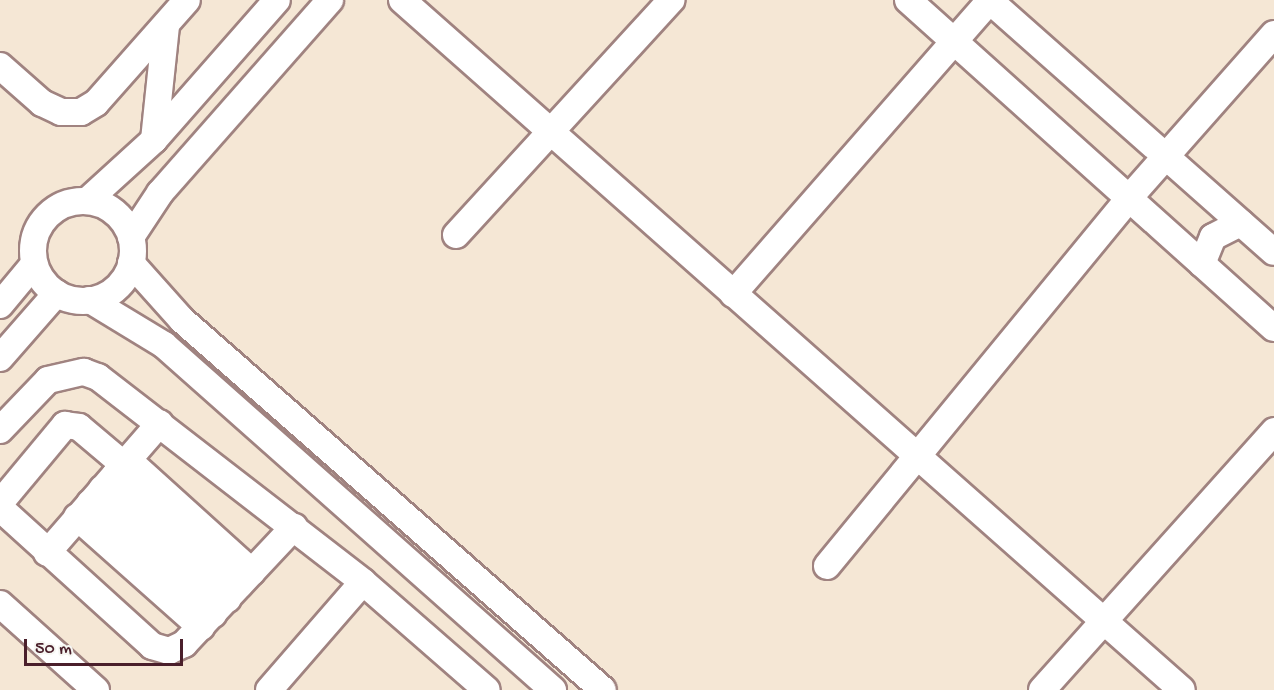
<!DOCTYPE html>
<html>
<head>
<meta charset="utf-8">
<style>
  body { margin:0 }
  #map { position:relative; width:1274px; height:690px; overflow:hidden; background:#f5e7d5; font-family:"Gochi Hand",sans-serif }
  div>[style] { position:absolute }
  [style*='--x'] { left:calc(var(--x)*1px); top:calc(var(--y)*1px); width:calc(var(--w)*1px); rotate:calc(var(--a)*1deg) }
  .roads { filter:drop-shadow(2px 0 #a08380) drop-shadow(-2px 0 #a08380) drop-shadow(0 2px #a08380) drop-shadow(0 -2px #a08380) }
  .minor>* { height:26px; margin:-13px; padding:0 13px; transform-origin:13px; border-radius:13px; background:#fff }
  .minor>.ring { margin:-13px; padding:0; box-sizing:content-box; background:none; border:26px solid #fff; border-radius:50% }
  span { translate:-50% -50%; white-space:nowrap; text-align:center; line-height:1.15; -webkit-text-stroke:4.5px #f6f6f2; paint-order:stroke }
  .scale { position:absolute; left:24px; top:639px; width:159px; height:27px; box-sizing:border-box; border:3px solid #4a1f2b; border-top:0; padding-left:8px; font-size:18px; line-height:21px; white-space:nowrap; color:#4a1f2b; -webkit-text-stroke:4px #f6f6f2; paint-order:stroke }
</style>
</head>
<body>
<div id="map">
  <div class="roads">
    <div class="minor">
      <i style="--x:402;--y:0;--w:1041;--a:41.5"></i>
      <i style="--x:908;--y:0;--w:491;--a:41.9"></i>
      <i style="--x:989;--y:0;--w:380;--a:41.5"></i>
      <i style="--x:0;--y:66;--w:56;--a:41.4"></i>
      <i style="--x:42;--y:103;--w:21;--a:25"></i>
      <i style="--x:61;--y:112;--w:20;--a:0"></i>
      <i style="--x:81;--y:112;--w:17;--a:-31"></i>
      <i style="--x:96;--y:103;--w:137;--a:-48.5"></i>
      <i style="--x:154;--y:140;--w:115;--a:-84"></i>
      <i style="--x:88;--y:200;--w:89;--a:-42.3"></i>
      <i style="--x:154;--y:140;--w:186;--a:-48.7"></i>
      <i class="ring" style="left:33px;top:201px;width:74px;height:74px"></i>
      <i style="--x:456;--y:235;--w:319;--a:-47.5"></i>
      <i style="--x:131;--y:237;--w:53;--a:-56.6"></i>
      <i style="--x:160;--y:193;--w:257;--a:-48.6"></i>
      <i style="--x:131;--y:263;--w:76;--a:48.2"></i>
      <i style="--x:182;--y:320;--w:560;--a:41.31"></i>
      <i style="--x:1202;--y:264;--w:29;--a:-68"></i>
      <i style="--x:1213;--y:237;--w:31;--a:-27"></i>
      <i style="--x:733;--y:294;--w:390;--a:-48.8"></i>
      <i style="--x:90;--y:300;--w:87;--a:31.3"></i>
      <i style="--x:164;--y:345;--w:520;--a:41.57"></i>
      <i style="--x:0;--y:305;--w:53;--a:-50.3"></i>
      <i style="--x:0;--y:358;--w:86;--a:-48.8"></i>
      <i style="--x:0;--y:430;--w:69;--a:-46.2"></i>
      <i style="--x:48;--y:380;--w:37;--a:-13"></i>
      <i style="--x:84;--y:372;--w:15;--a:20"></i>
      <i style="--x:98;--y:377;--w:335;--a:37.7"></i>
      <i style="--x:363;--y:582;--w:164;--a:41.1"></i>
      <i style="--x:128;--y:460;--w:167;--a:42.1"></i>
      <i style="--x:115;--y:475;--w:166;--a:41.6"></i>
      <i style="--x:102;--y:489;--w:167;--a:41.3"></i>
      <i style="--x:0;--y:503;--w:102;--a:-50.2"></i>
      <i style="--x:65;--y:425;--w:14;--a:8"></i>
      <i style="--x:79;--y:427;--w:57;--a:40.1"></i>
      <i style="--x:90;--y:503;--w:166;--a:42.1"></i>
      <i style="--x:0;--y:508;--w:205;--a:42.2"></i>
      <i style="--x:152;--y:646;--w:18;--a:16"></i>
      <i style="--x:169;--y:651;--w:17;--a:-25"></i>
      <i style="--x:184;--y:644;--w:161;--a:-46.8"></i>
      <i style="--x:77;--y:517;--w:166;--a:41.6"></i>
      <i style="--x:47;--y:553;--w:172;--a:-49"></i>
      <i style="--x:827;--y:566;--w:476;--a:-50.6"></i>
      <i style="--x:1129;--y:198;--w:219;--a:-48.5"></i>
      <i style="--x:0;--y:604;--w:129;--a:41.9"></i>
      <i style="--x:269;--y:690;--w:143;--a:-49"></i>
      <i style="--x:1042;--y:690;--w:348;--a:-48.1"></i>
    </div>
  </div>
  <div class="scale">50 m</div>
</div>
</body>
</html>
